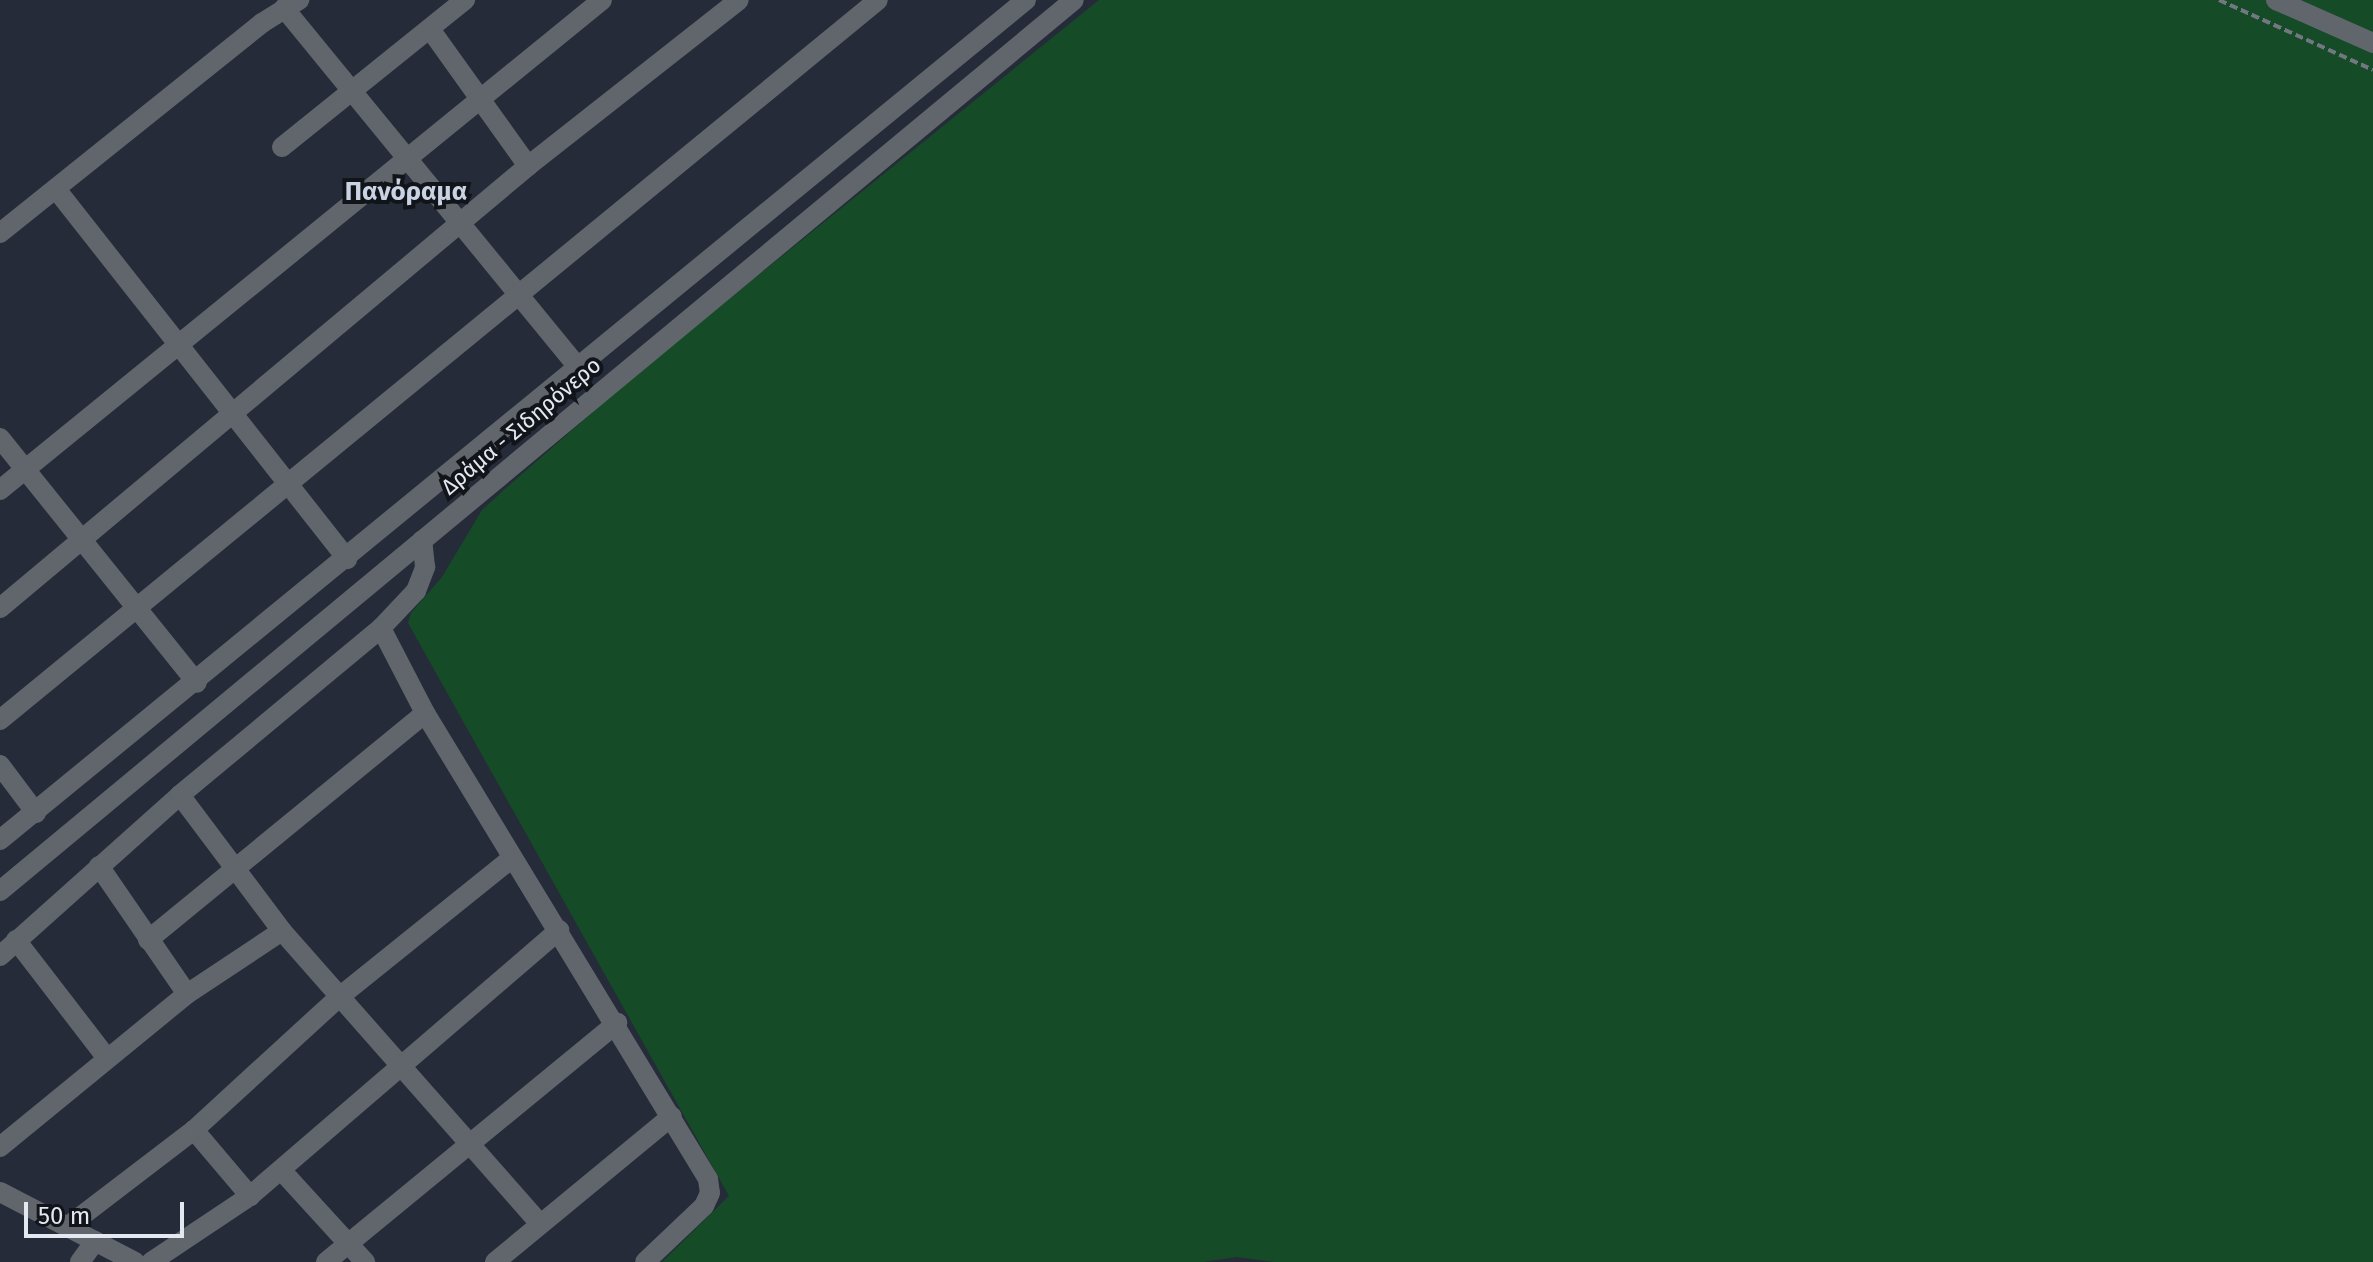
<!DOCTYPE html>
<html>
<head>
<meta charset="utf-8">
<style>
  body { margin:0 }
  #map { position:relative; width:2373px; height:1262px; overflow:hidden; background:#252b38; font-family:"Fira Sans",sans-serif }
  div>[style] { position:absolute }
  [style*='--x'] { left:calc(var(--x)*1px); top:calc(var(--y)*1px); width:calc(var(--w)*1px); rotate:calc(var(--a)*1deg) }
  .green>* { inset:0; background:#154c27 }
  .path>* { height:4px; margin-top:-2px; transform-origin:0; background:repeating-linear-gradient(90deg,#727782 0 8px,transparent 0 12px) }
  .minor>* { height:20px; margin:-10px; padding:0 10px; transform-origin:10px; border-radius:10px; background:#60666b }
  .tertiary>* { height:20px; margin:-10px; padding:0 10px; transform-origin:10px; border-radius:10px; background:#60666b }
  span { translate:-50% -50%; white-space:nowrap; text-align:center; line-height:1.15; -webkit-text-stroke:8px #111419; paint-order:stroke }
  .street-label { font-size:22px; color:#e4e8f1 }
  .quarter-label { font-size:26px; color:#cad3e3; font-weight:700 }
  .scale { position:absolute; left:24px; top:1202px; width:160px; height:36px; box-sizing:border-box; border:4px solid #e4e8f1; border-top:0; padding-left:10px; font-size:24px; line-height:28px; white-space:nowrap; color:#e4e8f1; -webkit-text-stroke:6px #111419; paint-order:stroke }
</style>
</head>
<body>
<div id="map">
  <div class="green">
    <i style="clip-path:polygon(1099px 0,2373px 0,2373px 1262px,1274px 1262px,1237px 1257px,1203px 1262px,662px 1262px,729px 1196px,408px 623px,411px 613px,442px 577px,482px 510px,507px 487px,641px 370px)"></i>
  </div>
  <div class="path">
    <i style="--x:2219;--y:0;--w:169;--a:24.4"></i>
  </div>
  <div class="minor">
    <i style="--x:284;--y:8;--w:463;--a:50.7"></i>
    <i style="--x:430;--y:29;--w:168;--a:54.4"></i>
    <i style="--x:282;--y:147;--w:235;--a:-38.8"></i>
    <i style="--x:56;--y:189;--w:471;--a:51.8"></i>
    <i style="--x:0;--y:438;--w:314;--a:51.2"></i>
    <i style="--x:0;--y:490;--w:776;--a:-39.14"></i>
    <i style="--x:0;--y:608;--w:689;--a:-39.93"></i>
    <i style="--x:528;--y:166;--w:268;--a:-38.2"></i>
    <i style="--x:381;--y:628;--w:96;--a:62.6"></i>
    <i style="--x:425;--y:713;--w:545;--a:58.73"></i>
    <i style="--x:708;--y:1179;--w:14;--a:82"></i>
    <i style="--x:710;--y:1193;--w:14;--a:115"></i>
    <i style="--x:704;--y:1206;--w:81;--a:136.5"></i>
    <i style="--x:0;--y:720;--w:1135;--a:-39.35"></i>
    <i style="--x:0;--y:765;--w:60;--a:53.1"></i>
    <i style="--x:0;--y:840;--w:1326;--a:-39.31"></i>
    <i style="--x:99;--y:866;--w:155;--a:55.5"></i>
    <i style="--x:282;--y:931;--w:390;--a:48.6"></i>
    <i style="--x:16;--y:940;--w:149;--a:52.4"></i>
    <i style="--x:148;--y:940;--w:358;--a:-39.3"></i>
    <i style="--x:0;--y:956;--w:241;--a:-41.8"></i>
    <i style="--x:180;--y:795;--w:261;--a:-39.7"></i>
    <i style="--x:381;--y:628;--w:51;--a:-46.6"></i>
    <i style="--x:416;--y:591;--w:26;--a:-69"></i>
    <i style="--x:425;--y:567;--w:27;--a:-96"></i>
    <i style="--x:194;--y:1130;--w:87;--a:49.7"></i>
    <i style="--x:0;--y:1147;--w:242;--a:-39.3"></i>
    <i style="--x:187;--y:994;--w:114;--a:-33.6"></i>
    <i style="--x:282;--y:931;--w:170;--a:-126.9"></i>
    <i style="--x:281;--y:1170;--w:125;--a:47.6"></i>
    <i style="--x:0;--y:1192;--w:152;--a:27.4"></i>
    <i style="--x:67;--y:1227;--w:160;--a:-37.4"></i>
    <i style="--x:194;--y:1130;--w:195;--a:-42.5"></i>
    <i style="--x:338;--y:998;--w:223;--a:-38.8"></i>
    <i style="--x:80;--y:1262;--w:26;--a:-54"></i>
    <i style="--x:151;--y:1262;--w:119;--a:-33.7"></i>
    <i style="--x:250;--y:1196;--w:408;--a:-40.7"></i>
    <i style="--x:326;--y:1262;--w:377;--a:-39.4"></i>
    <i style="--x:495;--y:1262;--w:229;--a:-39.5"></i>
  </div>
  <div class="tertiary">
    <i style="--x:2276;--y:0;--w:106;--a:23.9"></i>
    <i style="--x:0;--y:233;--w:336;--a:-38.7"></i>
    <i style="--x:262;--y:23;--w:44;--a:-31.9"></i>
    <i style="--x:0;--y:891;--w:1395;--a:-39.68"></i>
  </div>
  <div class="street-label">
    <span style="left:521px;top:426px;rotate:-40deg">Δράμα - Σιδηρόνερο</span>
  </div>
  <div class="quarter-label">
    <span style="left:406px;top:192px">Πανόραμα</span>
  </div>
  <div class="scale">50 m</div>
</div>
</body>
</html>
